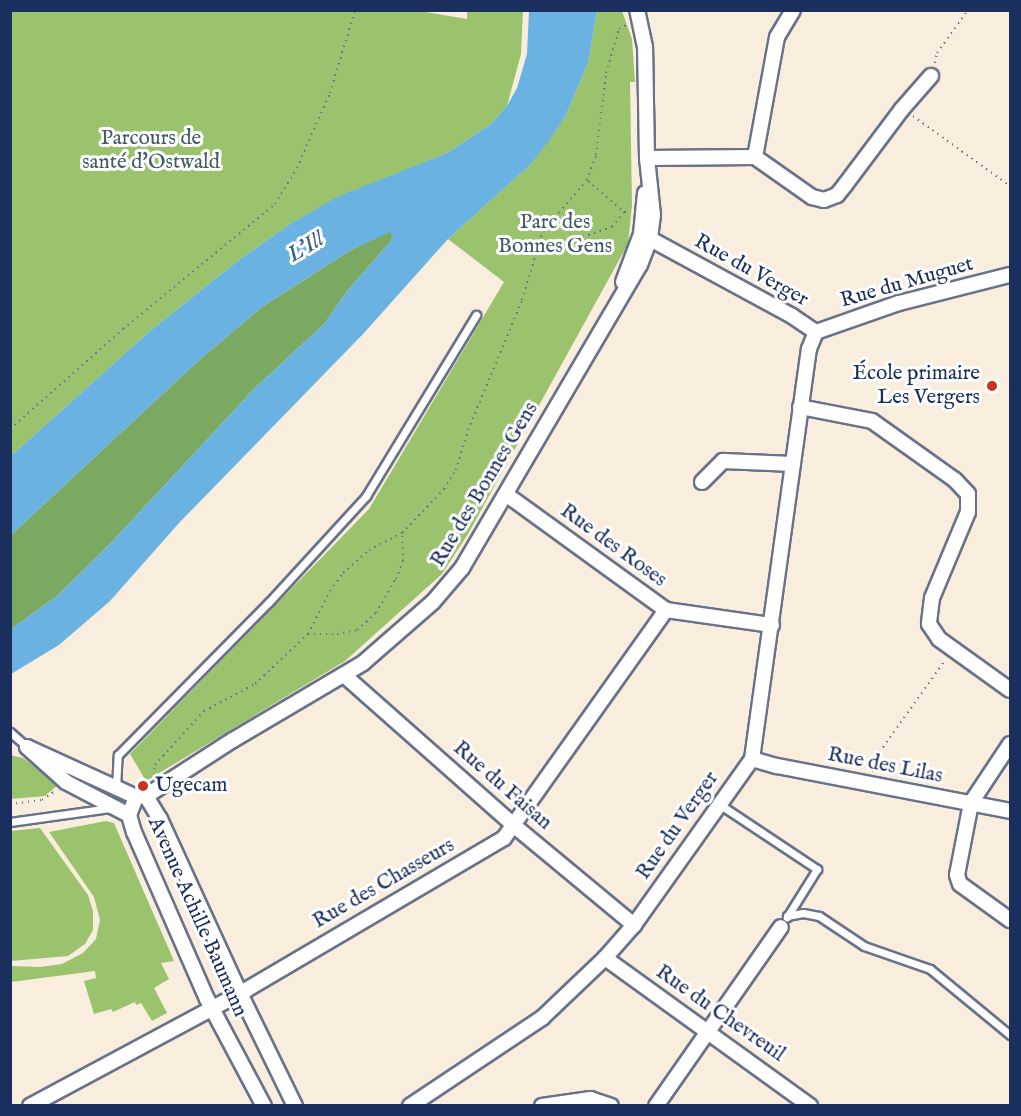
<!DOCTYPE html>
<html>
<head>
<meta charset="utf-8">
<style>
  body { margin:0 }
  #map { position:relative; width:1021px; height:1116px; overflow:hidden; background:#f9eddd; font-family:"IM FELL English",serif }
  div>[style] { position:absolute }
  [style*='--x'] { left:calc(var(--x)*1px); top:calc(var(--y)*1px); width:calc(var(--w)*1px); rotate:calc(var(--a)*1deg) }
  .green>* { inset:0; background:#9bc36e }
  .forest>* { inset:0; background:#7ca961 }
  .water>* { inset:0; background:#69b2e1 }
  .path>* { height:2px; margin-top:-1px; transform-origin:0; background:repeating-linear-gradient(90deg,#69728a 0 1.5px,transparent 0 6px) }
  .roads { filter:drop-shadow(2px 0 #69728a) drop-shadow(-2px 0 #69728a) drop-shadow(0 2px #69728a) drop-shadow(0 -2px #69728a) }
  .lane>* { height:7px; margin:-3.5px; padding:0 3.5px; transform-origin:3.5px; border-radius:3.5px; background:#fff }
  .street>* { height:14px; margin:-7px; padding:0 7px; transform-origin:7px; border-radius:7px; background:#fff }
  .dots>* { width:16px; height:16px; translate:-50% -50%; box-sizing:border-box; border:3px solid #fff; border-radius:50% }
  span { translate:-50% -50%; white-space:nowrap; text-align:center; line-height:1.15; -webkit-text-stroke:6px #fff; paint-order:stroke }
  .park-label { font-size:21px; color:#415b63 }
  .street-label { font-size:21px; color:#1b2f5e }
  .poi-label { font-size:21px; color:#1b2f5e }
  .right { translate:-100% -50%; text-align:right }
  .left { translate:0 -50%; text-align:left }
  .water-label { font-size:22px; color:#365d8c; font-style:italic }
  .frame { position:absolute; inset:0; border:12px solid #1b2f5e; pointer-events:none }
</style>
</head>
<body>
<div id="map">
  <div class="green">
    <i style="clip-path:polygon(414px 10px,467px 19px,467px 11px,523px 11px,521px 54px,507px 106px,491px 124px,447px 153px,337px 198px,290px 224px,240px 259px,150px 331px,11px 456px,11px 11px)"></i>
    <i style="clip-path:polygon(597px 11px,622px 11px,632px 39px,635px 82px,630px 82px,632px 205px,628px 244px,468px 534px,442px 574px,345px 661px,146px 781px,130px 754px,369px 509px,504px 282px,448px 239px,530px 165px,565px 117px,588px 63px)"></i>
    <i style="clip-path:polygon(10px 755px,23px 758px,59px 784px,45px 796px,11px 799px)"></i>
    <i style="clip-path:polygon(106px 821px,114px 823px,174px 961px,161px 963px,169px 979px,154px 988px,167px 1013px,152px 1021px,141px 1003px,136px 1005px,135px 1002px,113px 1012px,111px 1009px,94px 1014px,84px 981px,96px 978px,95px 971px,11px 982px,11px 966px,40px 967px,62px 964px,83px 953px,96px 939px,100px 920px,94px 897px,49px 832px)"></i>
    <i style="clip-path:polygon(40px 828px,88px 895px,93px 911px,93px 930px,85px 944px,68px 956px,11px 961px,11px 831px)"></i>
  </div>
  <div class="forest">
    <i style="clip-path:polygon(390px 231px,393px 237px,390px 242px,348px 290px,325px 323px,253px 390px,110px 544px,57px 596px,11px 629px,11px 535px,197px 362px,262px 307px,351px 250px)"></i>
  </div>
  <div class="water">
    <i style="clip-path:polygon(529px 11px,597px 11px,588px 63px,565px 117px,548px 142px,530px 165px,448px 239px,363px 334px,179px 523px,110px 601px,59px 645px,11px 674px,11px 629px,57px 596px,110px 544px,253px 390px,325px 323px,348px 290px,390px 242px,393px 237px,390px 232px,351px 250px,262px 307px,197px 362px,11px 535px,11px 456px,150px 331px,240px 259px,290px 224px,337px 197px,447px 153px,491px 124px,507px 106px,517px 88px,527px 54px)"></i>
  </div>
  <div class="path">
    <i style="--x:935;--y:63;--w:10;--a:-79"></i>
    <i style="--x:937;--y:53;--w:53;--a:-54.2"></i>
    <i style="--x:913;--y:116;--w:120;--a:35.8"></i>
    <i style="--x:588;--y:181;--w:48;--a:40.7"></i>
    <i style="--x:537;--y:252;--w:79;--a:-18.4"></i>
    <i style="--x:612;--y:227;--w:19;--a:-51"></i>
    <i style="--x:624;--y:212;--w:4;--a:0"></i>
    <i style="--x:10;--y:429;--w:151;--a:-41.5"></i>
    <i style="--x:123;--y:329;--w:197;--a:-39.4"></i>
    <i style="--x:275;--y:204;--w:42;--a:-58.6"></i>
    <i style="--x:297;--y:168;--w:82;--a:-66.3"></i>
    <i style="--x:330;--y:93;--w:87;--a:-73.2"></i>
    <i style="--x:308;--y:634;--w:29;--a:0"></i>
    <i style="--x:337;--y:634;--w:20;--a:-11"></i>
    <i style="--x:357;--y:630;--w:25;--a:-42"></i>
    <i style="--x:376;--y:613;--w:39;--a:-60"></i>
    <i style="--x:396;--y:579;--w:19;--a:-69"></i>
    <i style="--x:403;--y:561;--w:28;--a:-92"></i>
    <i style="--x:873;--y:772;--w:15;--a:-79"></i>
    <i style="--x:876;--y:757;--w:120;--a:-54.5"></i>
    <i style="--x:154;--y:775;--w:10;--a:-84"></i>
    <i style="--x:155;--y:765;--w:73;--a:-47.8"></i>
    <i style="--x:204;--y:711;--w:58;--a:-27.9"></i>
    <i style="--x:255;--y:684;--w:73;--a:-43.3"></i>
    <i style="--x:308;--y:634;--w:48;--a:-62.9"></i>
    <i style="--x:330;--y:591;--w:22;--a:-54"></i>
    <i style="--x:343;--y:573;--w:35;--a:-41"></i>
    <i style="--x:369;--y:550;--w:37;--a:-27"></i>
    <i style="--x:402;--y:533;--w:61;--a:-46.3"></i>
    <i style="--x:444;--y:489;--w:22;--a:-58"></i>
    <i style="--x:456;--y:470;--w:42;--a:-73.3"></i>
    <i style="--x:468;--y:430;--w:141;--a:-67.4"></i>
    <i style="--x:522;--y:300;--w:72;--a:-73.1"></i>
    <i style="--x:543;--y:231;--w:67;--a:-49.2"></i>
    <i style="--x:587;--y:180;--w:27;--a:-70"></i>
    <i style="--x:596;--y:155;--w:83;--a:-83"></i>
    <i style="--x:606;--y:73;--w:46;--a:-73.5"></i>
    <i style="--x:619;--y:29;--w:8;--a:-30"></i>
    <i style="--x:10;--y:804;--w:32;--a:-7"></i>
    <i style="--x:42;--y:800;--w:16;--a:-35"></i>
  </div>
  <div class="roads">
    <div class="lane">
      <i style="--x:10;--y:732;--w:23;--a:41"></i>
      <i style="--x:116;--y:788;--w:33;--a:-87"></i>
      <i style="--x:118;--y:755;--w:215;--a:-45.4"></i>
      <i style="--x:269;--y:602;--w:144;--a:-47.5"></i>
      <i style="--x:366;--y:496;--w:212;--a:-58.7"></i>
      <i style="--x:719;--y:804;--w:118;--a:33.6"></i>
      <i style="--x:817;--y:869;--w:57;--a:122"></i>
      <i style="--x:10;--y:822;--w:101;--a:-8"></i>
      <i style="--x:787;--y:916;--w:16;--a:-11"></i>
      <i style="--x:803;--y:913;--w:16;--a:11"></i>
      <i style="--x:819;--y:916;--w:54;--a:33.7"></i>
      <i style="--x:864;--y:946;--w:70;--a:19.2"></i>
      <i style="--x:930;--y:969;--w:104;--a:39.5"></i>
    </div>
    <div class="street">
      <i style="--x:755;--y:157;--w:122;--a:-79.6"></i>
      <i style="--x:777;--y:37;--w:31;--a:-59"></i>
      <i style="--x:647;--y:158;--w:108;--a:-0.5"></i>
      <i style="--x:755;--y:157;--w:70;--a:35.1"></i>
      <i style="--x:812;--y:197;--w:12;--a:14"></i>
      <i style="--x:824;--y:200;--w:14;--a:-21"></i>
      <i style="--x:837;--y:195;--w:13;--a:-51"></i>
      <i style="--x:845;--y:185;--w:95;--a:-53.1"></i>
      <i style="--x:902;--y:109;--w:44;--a:-48.7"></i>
      <i style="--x:643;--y:235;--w:170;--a:28.5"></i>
      <i style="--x:792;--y:316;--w:29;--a:34"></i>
      <i style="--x:623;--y:282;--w:51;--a:-69.4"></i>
      <i style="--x:641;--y:234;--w:41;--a:-84.4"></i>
      <i style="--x:816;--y:332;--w:88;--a:-19.3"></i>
      <i style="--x:899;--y:303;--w:114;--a:-14.2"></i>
      <i style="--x:800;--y:407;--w:73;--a:11"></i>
      <i style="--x:872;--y:421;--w:102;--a:35.4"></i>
      <i style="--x:955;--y:480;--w:19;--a:47"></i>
      <i style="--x:968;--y:494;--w:18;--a:90"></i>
      <i style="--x:968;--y:512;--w:93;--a:112.7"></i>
      <i style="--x:932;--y:598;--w:26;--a:97"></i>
      <i style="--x:929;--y:624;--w:18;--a:56"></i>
      <i style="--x:939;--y:639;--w:87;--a:35.7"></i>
      <i style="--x:702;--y:482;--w:30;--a:-45"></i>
      <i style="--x:723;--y:461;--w:70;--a:2.5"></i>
      <i style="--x:507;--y:495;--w:196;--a:35.9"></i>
      <i style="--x:666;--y:610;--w:107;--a:8.1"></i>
      <i style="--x:345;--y:676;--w:222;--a:41.5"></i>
      <i style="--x:511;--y:823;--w:160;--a:39.7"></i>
      <i style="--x:1010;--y:744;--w:71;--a:123.5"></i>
      <i style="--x:971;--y:803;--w:73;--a:101"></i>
      <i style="--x:957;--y:875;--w:9;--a:72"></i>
      <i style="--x:960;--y:884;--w:62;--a:35.8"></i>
      <i style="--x:752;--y:759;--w:26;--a:16"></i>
      <i style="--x:777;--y:766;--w:237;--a:10.9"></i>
      <i style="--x:146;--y:796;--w:103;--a:-32.8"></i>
      <i style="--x:233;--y:740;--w:151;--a:-30.6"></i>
      <i style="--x:363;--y:663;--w:93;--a:-41.1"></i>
      <i style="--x:433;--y:602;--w:45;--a:-49.5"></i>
      <i style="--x:462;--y:568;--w:351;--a:-59.6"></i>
      <i style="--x:640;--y:265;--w:28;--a:-69"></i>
      <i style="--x:650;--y:239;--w:24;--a:-83"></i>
      <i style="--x:653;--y:215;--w:57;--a:-96"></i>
      <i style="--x:647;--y:158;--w:111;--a:-91"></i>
      <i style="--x:645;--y:47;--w:38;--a:-102"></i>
      <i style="--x:146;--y:796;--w:10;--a:174"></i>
      <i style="--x:136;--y:797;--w:19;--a:111"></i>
      <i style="--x:129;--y:815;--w:18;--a:74"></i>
      <i style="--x:134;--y:832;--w:182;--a:66.4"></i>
      <i style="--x:207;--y:999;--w:121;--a:62"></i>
      <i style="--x:146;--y:796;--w:27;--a:59"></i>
      <i style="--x:160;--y:819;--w:180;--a:65.4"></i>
      <i style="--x:235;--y:983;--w:137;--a:64"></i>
      <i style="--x:129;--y:815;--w:71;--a:-152.4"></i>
      <i style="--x:66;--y:782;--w:52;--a:-138.1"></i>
      <i style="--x:27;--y:747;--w:120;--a:24.6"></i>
      <i style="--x:605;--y:958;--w:253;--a:35.8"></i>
      <i style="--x:30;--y:1106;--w:245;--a:-28.2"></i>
      <i style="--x:246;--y:990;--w:299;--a:-30.5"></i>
      <i style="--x:504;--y:838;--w:280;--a:-54.6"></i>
      <i style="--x:410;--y:1106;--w:159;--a:-33.7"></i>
      <i style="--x:542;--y:1018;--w:87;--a:-43.6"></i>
      <i style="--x:605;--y:958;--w:44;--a:-48.7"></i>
      <i style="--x:634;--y:925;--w:204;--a:-54.6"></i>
      <i style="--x:752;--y:759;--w:414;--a:-82.1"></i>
      <i style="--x:809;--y:349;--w:18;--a:-68"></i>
      <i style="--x:542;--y:1106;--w:49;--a:-8.3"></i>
      <i style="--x:590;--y:1099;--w:22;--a:18"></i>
      <i style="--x:656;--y:1106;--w:218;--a:-55.1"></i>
    </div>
  </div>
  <div class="dots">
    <i style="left:992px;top:386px;background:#c8321e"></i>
    <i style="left:143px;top:786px;background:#c8321e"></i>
  </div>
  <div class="park-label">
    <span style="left:151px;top:151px">Parcours de<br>santé d'Ostwald</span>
    <span style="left:555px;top:235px">Parc des<br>Bonnes Gens</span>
  </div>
  <div class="street-label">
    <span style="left:751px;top:271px;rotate:29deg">Rue du Verger</span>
    <span style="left:907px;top:283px;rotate:-16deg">Rue du Muguet</span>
    <span style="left:485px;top:485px;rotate:-59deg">Rue des Bonnes Gens</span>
    <span style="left:613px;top:546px;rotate:36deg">Rue des Roses</span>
    <span style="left:885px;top:766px;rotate:11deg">Rue des Lilas</span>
    <span style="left:502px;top:786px;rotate:41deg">Rue du Faisan</span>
    <span style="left:678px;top:826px;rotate:-55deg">Rue du Verger</span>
    <span style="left:384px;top:884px;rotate:-30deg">Rue des Chasseurs</span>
    <span style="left:197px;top:917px;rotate:66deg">Avenue Achille Baumann</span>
    <span style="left:720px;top:1014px;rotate:35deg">Rue du Chevreuil</span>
  </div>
  <div class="poi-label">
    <span class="right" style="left:980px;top:386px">École primaire<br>Les Vergers</span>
    <span class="left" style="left:155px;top:786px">Ugecam</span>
  </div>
  <div class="water-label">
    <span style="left:306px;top:248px;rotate:-31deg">L'Ill</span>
  </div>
  <div class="frame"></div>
</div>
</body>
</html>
